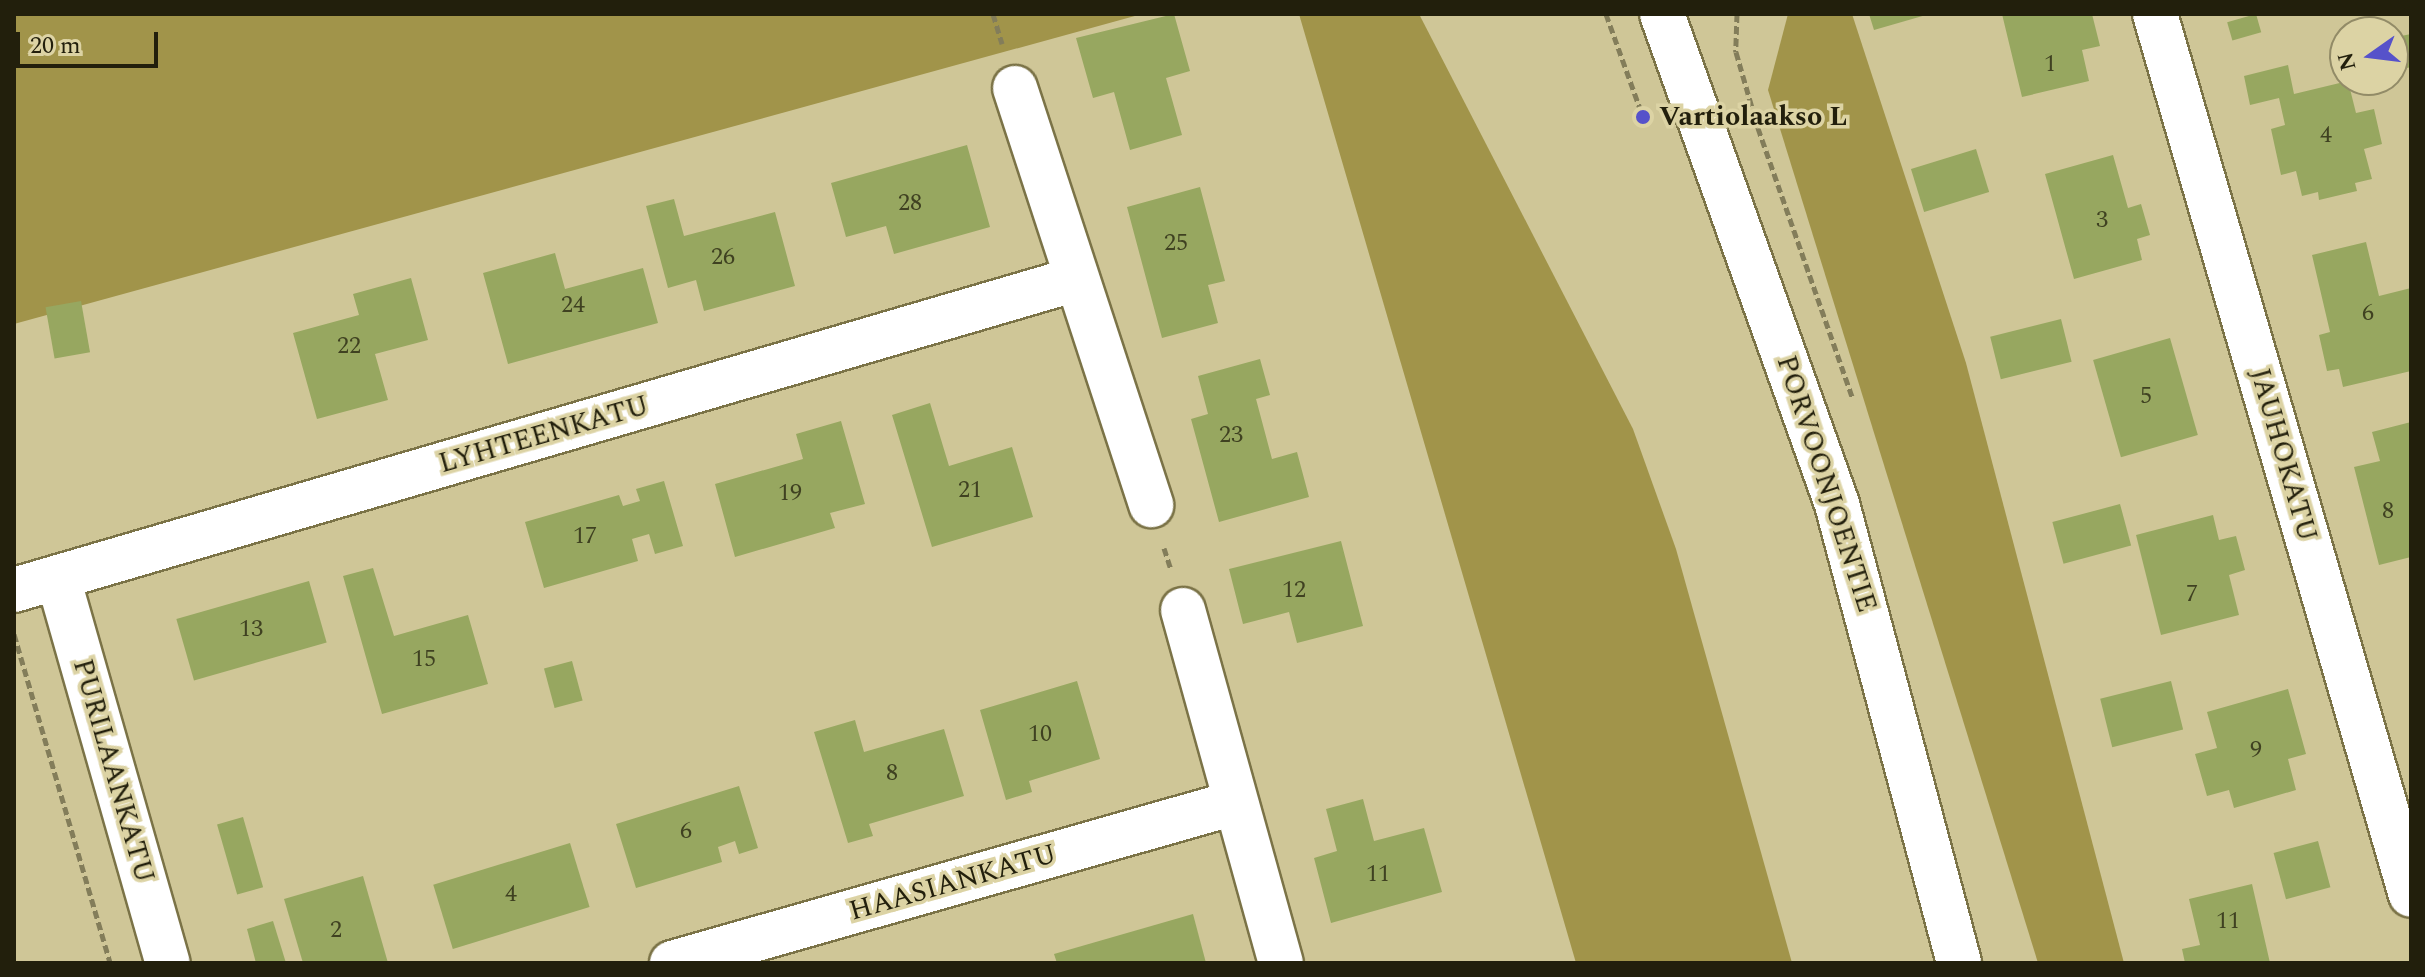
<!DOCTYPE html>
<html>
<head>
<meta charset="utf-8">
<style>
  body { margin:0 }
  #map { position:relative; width:2425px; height:977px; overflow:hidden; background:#cfc697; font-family:Spectral,serif }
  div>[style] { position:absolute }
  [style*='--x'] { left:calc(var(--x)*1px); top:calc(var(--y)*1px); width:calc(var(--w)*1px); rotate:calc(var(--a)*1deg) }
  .forest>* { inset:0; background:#a1944a }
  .building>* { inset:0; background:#97a760; transform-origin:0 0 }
  .path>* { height:5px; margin-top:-2.5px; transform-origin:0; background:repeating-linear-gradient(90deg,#837d5a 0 8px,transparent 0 12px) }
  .roads { filter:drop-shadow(2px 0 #7b7347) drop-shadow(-2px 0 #7b7347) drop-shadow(0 2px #7b7347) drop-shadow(0 -2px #7b7347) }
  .minor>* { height:44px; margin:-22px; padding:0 22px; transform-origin:22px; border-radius:22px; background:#fff }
  .dots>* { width:22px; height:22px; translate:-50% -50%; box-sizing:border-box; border:4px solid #dcd3a4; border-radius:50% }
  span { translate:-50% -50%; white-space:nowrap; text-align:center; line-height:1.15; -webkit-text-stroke:7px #dcd3a4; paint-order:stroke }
  .number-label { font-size:24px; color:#3f4121 }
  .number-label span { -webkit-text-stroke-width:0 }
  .poi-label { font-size:28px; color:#221f0c; font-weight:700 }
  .left { translate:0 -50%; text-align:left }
  .street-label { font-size:28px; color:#221f0c }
  .frame { position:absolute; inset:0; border:16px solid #221f0c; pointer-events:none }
  .north { position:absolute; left:2329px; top:16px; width:80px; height:80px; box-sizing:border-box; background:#dcd3a4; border:2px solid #928b67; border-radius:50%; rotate:256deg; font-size:22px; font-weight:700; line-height:32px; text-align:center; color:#221f0c }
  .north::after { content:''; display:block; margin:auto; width:28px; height:36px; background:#5652ca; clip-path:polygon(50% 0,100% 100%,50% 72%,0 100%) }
  .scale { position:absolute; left:16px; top:32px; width:142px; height:36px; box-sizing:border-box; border:4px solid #221f0c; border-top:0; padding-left:10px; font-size:24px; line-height:28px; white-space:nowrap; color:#221f0c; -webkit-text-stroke:6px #dcd3a4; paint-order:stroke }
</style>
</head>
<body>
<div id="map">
  <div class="forest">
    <i style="clip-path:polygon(14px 14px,1142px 14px,14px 324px)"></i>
    <i style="clip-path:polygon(1299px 14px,1419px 14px,1633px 429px,1676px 549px,1792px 963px,1576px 963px)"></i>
    <i style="clip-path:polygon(1788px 14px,1852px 14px,1966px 363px,2124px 963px,2038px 963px,1768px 90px)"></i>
  </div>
  <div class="building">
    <i style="clip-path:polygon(1174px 14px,1190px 71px,1166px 78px,1182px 135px,1130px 150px,1114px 92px,1093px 98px,1076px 38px)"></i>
    <i style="clip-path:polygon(1869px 14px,1926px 14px,1926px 15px,1874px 30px)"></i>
    <i style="clip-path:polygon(2002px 14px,2092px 14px,2100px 46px,2082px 50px,2089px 81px,2022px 97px)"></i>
    <i style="left:2256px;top:14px;width:19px;height:30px;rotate:74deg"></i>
    <i style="clip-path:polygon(2411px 34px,2411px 67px,2403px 69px,2396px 37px)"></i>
    <i style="clip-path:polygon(2288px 65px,2294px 94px,2348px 81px,2356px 113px,2374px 109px,2382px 144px,2364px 149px,2372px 179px,2355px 183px,2357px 191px,2319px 200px,2318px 192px,2302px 196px,2296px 171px,2281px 175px,2271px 129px,2285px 125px,2279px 98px,2250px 105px,2244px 76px)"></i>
    <i style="clip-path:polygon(967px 145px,990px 227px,894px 254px,886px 226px,846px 237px,831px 183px)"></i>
    <i style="left:1976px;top:149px;width:45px;height:68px;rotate:73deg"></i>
    <i style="clip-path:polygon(2113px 155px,2128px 208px,2141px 204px,2150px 235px,2137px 239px,2142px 260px,2074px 279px,2045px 174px)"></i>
    <i style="clip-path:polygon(1200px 187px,1225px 281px,1208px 285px,1218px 323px,1162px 338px,1127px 207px)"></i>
    <i style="clip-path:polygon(674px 199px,684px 236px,775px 212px,795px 286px,704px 311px,696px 280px,668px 288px,646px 206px)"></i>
    <i style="clip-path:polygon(2366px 242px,2379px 296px,2411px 288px,2411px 371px,2343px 387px,2339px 369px,2327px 371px,2319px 335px,2330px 332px,2312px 255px)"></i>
    <i style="clip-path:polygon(555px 253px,565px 289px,643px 268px,658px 323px,508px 364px,483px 273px)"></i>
    <i style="clip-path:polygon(411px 278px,428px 340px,375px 354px,388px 400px,317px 419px,293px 333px,359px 315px,353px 294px)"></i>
    <i style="left:81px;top:301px;width:52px;height:36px;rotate:80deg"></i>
    <i style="left:2061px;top:319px;width:44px;height:73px;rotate:76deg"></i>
    <i style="left:2170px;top:338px;width:101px;height:80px;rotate:74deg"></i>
    <i style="clip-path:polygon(1260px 359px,1270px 395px,1256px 399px,1272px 459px,1297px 452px,1309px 497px,1219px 522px,1191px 419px,1208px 414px,1198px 376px)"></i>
    <i style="clip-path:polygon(930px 403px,949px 466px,1012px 447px,1033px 517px,932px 547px,892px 415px)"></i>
    <i style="clip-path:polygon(841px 421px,865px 504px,830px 513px,835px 528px,735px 557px,715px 484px,803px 459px,796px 434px)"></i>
    <i style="clip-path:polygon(2411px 422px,2411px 557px,2379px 565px,2354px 467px,2380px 461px,2372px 432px)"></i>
    <i style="clip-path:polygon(664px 481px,683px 546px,655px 554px,649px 534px,632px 539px,638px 561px,544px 588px,525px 522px,619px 495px,623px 506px,640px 501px,636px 489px)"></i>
    <i style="left:2120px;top:504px;width:43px;height:70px;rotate:75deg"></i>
    <i style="clip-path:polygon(2213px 515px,2219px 540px,2236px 536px,2245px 570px,2229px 575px,2239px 615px,2161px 635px,2136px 535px)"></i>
    <i style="clip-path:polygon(1341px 541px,1363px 626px,1297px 643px,1289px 612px,1243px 624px,1229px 569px)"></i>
    <i style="clip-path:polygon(373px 568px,394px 636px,468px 615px,488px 684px,382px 714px,343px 576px)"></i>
    <i style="left:309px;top:581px;width:64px;height:138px;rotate:74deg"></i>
    <i style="left:572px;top:661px;width:41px;height:29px;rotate:75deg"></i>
    <i style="clip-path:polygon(1077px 681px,1100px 759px,1029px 781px,1032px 792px,1006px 800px,980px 710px)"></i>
    <i style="left:2171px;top:681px;width:50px;height:73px;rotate:76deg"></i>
    <i style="clip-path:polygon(2288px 689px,2306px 754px,2288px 759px,2296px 790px,2234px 808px,2229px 790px,2207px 796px,2195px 754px,2217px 748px,2207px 712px)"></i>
    <i style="clip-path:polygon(855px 720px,864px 752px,944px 729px,964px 796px,869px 824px,873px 836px,848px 843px,814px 732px)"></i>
    <i style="clip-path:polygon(739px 786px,758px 848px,739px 854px,735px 841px,718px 847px,722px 862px,636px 888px,616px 824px)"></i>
    <i style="clip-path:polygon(1363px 799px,1374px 841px,1424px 828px,1442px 892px,1331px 923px,1314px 858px,1337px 851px,1326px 809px)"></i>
    <i style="left:243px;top:817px;width:73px;height:27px;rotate:74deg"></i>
    <i style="left:2318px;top:841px;width:48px;height:46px;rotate:75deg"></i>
    <i style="left:570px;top:843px;width:67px;height:143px;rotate:73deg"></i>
    <i style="clip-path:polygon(363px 876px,388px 963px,303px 963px,284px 899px)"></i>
    <i style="clip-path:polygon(2252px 884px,2270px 963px,2185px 963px,2182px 949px,2200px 945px,2189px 899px)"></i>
    <i style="clip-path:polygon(1193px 914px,1206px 963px,1057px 963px,1054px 954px)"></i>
    <i style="clip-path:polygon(273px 921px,286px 963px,256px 963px,247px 929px)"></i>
  </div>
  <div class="path">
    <i style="--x:993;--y:14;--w:31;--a:73"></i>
    <i style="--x:1606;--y:14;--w:109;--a:70.2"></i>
    <i style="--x:1737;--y:14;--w:38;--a:92"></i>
    <i style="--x:1736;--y:52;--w:79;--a:73.9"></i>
    <i style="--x:1758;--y:128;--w:287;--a:70.7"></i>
    <i style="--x:1164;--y:548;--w:22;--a:72"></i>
    <i style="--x:14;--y:634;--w:343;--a:73.7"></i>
  </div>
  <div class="roads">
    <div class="minor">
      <i style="--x:1662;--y:14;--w:520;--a:70.35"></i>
      <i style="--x:1837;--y:504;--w:475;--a:75.1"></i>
      <i style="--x:2155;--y:14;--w:917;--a:73.8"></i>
      <i style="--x:1015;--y:88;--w:439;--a:71.9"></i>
      <i style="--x:58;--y:578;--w:400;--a:74.1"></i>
      <i style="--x:14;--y:590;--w:1103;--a:-16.32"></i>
      <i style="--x:1183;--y:610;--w:366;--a:74.5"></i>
      <i style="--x:672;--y:963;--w:584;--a:-15.89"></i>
    </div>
  </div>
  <div class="dots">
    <i style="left:1643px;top:117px;background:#5652ca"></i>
  </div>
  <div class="number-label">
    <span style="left:2050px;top:65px">1</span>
    <span style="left:2326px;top:136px">4</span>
    <span style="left:910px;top:204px">28</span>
    <span style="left:2102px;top:221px">3</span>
    <span style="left:1176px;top:244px">25</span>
    <span style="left:723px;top:258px">26</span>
    <span style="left:573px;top:306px">24</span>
    <span style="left:2368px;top:314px">6</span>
    <span style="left:349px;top:347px">22</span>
    <span style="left:2146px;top:397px">5</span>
    <span style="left:1231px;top:436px">23</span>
    <span style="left:970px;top:491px">21</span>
    <span style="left:790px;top:494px">19</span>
    <span style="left:2388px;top:512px">8</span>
    <span style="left:585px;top:537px">17</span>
    <span style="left:1294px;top:591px">12</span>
    <span style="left:2192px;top:595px">7</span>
    <span style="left:251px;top:630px">13</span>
    <span style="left:424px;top:660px">15</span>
    <span style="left:1040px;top:735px">10</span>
    <span style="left:2256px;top:751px">9</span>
    <span style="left:892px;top:774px">8</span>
    <span style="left:686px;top:832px">6</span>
    <span style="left:1378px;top:875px">11</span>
    <span style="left:511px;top:895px">4</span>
    <span style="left:2228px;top:922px">11</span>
    <span style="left:336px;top:931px">2</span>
  </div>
  <div class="poi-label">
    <span class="left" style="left:1659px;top:117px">Vartiolaakso L</span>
  </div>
  <div class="street-label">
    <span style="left:544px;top:435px;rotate:-16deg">LYHTEENKATU</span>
    <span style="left:2283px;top:455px;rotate:74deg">JAUHOKATU</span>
    <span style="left:1826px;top:484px;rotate:72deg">PORVOONJOENTIE</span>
    <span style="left:113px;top:771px;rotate:74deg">PURILAANKATU</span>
    <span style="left:953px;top:883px;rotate:-16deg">HAASIANKATU</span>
  </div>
  <div class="frame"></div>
  <div class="north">N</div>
  <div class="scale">20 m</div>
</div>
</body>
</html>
